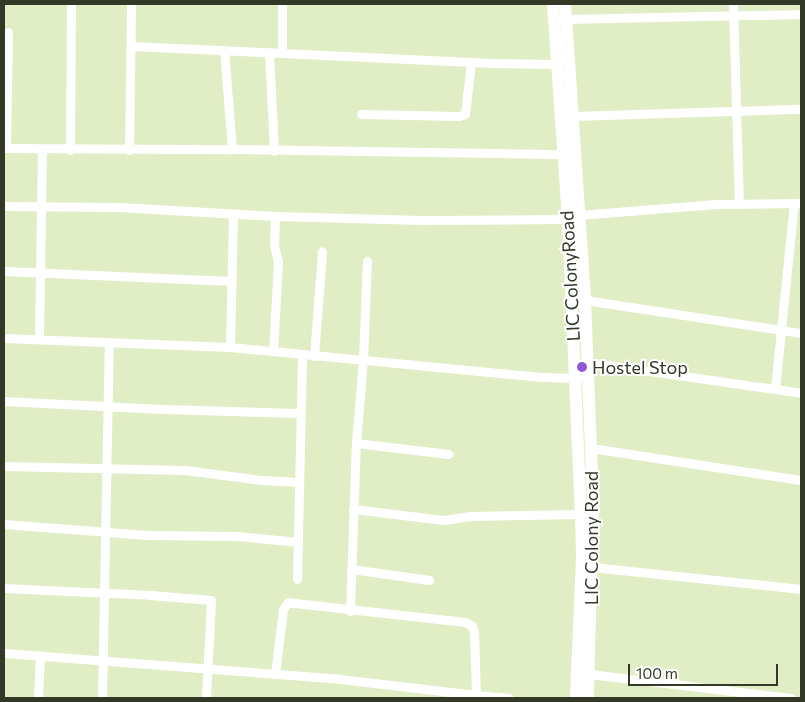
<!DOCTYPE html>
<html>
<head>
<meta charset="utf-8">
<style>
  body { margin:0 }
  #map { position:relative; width:805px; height:702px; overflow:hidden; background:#e1edc4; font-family:Commissioner,sans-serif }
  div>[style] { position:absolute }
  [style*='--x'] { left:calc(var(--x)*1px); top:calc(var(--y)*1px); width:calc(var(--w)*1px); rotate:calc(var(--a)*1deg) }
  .street>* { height:9px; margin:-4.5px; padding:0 4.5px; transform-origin:4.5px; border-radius:4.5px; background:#fff }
  .secondary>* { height:12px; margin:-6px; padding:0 6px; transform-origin:6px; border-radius:6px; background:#fff }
  .dots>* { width:14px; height:14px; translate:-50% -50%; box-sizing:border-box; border:2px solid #fff; border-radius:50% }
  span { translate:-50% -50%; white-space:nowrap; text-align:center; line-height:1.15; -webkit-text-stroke:4px #fff; paint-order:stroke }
  .street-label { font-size:18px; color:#333827 }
  .poi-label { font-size:18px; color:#333827 }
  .left { translate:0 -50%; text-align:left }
  .frame { position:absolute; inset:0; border:5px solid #333827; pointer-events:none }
  .scale { position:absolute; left:628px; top:664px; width:150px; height:22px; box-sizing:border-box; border:2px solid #333827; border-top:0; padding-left:6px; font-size:15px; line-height:18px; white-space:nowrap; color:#333827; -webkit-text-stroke:4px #fff; paint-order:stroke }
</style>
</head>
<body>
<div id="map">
  <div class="street">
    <i style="--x:282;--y:4;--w:49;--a:90"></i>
    <i style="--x:282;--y:53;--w:210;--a:2.7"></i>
    <i style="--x:492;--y:63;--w:64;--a:0.9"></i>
    <i style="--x:733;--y:4;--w:200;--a:88.3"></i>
    <i style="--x:566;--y:19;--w:235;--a:-1.2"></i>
    <i style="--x:132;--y:46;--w:150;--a:2.7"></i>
    <i style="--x:224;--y:50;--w:99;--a:85.4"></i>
    <i style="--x:269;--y:52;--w:99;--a:87.1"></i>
    <i style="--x:361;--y:114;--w:98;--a:1.2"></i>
    <i style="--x:459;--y:116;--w:6;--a:-18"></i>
    <i style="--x:465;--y:114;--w:52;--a:-83.4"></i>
    <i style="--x:573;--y:116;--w:228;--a:-1.8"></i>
    <i style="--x:4;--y:148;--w:228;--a:0.3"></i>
    <i style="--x:232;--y:149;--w:331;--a:0.9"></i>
    <i style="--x:6;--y:148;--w:116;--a:-89"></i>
    <i style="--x:70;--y:150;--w:146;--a:-89.6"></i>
    <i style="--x:129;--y:150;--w:146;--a:-89.2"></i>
    <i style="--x:4;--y:206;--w:115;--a:0.5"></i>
    <i style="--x:119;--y:207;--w:156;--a:3.3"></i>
    <i style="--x:275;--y:216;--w:147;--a:1.6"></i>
    <i style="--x:422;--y:220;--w:146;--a:-0.4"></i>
    <i style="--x:579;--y:215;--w:137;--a:-4.6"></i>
    <i style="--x:716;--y:204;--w:85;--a:-0.7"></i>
    <i style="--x:4;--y:271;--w:227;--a:2.5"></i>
    <i style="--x:585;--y:300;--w:219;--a:8.7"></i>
    <i style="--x:4;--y:338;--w:226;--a:2.3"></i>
    <i style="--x:230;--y:347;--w:315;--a:5.5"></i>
    <i style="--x:544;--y:377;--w:35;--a:2"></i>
    <i style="--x:39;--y:338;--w:189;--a:-89.1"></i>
    <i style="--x:230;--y:347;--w:133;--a:-88.7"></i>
    <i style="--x:273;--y:351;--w:89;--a:-86.8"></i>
    <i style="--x:278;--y:262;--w:17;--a:-103"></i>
    <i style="--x:274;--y:245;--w:29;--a:-88"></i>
    <i style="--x:314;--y:356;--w:105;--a:-85.6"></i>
    <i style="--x:587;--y:362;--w:216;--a:8.2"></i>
    <i style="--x:775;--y:389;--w:187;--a:-84.2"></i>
    <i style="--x:4;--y:401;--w:158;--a:2.9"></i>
    <i style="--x:162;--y:409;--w:137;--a:1.7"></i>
    <i style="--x:356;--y:443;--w:93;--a:6.8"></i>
    <i style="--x:591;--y:448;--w:212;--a:8.7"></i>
    <i style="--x:4;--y:466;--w:181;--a:1.3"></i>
    <i style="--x:185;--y:470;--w:77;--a:7.5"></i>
    <i style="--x:261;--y:480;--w:38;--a:3"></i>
    <i style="--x:353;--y:509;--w:91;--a:7"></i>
    <i style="--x:443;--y:520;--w:27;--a:-8"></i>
    <i style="--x:470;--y:516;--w:111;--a:-1"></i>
    <i style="--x:4;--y:524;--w:143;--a:4.4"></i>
    <i style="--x:147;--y:535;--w:90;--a:0.6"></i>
    <i style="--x:237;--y:536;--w:61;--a:5.6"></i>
    <i style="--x:592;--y:567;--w:210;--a:6"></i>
    <i style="--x:351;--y:569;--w:79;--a:8"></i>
    <i style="--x:297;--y:579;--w:224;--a:-88.7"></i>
    <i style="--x:4;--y:588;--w:146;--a:2.7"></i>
    <i style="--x:150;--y:595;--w:61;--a:4.7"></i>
    <i style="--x:211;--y:600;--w:98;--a:92.9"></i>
    <i style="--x:350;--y:611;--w:168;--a:-88"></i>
    <i style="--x:356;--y:443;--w:83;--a:-85.2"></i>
    <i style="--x:363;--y:360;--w:99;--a:-87.7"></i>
    <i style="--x:4;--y:653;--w:337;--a:4.4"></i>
    <i style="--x:340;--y:679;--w:137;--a:6.7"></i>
    <i style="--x:476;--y:695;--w:62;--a:-91.8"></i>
    <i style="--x:474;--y:633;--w:7;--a:-106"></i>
    <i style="--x:472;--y:626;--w:8;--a:-150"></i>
    <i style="--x:465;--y:622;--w:178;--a:-173.6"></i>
    <i style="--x:288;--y:602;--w:9;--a:126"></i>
    <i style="--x:283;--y:609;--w:65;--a:97"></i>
    <i style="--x:589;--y:674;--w:203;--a:6.8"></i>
    <i style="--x:38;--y:698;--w:43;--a:-87.3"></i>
    <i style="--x:102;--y:698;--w:356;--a:-88.9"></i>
    <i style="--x:476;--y:698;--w:3;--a:-90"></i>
    <i style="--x:476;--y:695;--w:33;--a:5"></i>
  </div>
  <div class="secondary">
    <i style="--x:553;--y:4;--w:216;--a:86"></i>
    <i style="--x:568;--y:219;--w:295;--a:87.5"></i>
    <i style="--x:581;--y:514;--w:44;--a:88.7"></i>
    <i style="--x:582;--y:558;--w:140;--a:92.5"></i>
    <i style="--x:565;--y:4;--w:297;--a:86.1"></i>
    <i style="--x:585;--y:300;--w:201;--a:87.7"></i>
    <i style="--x:593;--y:501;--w:197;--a:91.5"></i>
  </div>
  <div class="dots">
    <i style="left:582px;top:367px;background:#8e5ad3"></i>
  </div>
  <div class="street-label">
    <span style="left:570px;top:276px;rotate:-93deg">LIC ColonyRoad</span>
    <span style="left:591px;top:538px;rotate:-90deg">LIC Colony Road</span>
  </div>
  <div class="poi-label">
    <span class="left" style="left:592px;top:367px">Hostel Stop</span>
  </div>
  <div class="frame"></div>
  <div class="scale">100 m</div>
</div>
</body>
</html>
